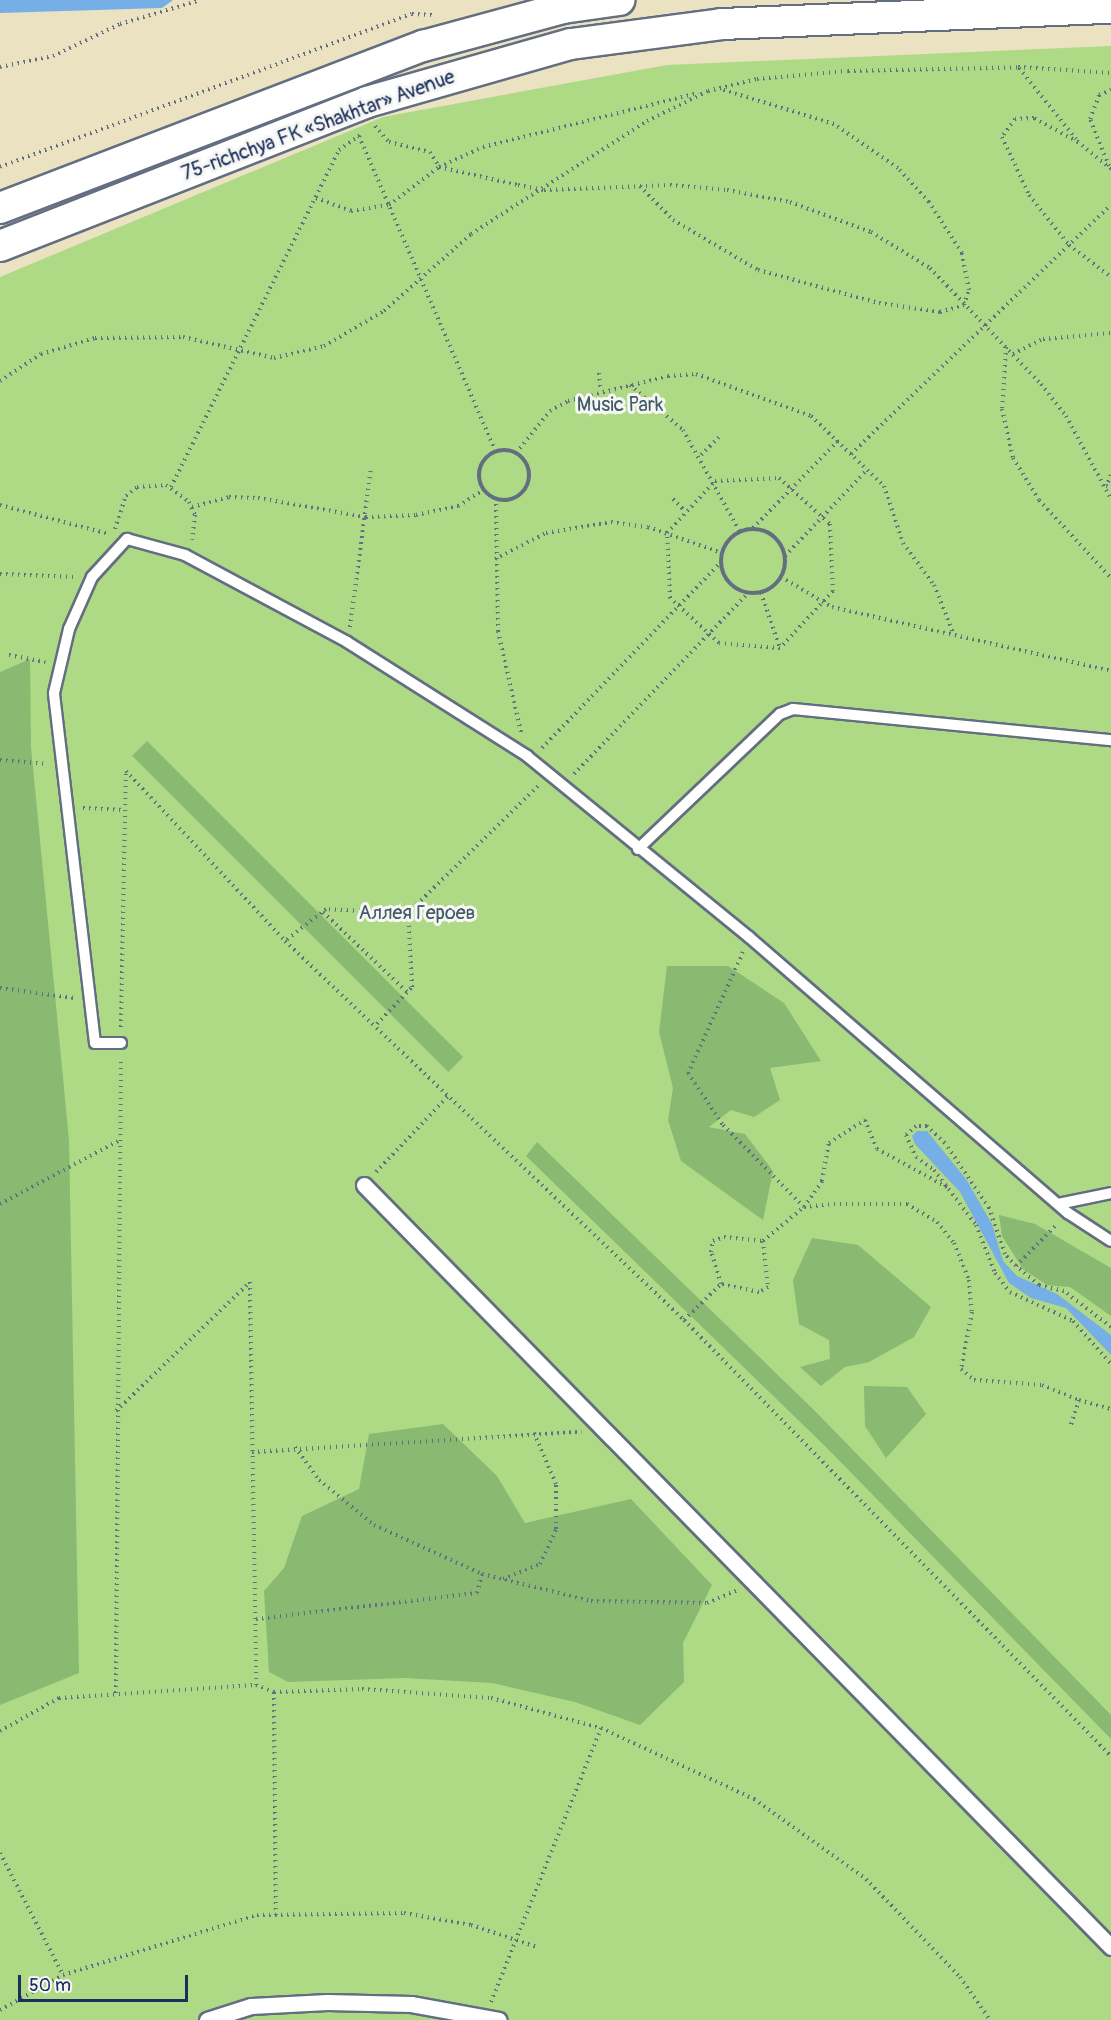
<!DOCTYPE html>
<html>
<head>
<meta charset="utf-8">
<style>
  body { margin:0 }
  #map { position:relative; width:1111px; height:2020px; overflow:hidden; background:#eae2c1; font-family:Pangolin,sans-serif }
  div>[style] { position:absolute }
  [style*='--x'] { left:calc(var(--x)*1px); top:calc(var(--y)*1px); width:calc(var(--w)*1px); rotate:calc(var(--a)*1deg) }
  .green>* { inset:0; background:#aed985 }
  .forest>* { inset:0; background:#8ab972; transform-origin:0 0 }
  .water>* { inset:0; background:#76afe6 }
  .path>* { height:4px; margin-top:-2px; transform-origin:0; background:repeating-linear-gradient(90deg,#636e81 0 1.5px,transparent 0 6px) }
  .path>.ring { margin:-2px; padding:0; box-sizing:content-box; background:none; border:4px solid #636e81; border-radius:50% }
  .roads { filter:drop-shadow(2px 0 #636e81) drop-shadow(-2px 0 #636e81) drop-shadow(0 2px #636e81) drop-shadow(0 -2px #636e81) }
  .service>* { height:10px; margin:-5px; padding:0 5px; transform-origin:5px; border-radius:5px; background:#fff }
  .pedestrian>* { height:15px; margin:-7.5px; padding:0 7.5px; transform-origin:7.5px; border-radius:7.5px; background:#fff }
  .secondary>* { height:30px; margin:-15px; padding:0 15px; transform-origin:15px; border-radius:15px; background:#fff }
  span { translate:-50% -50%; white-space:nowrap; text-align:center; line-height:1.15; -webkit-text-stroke:6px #f6f6f2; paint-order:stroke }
  .street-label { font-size:20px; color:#1b2f5e }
  .park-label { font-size:20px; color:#405a68 }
  .scale { position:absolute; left:18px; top:1975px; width:170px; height:27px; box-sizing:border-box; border:3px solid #1b2f5e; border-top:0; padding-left:8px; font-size:18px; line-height:21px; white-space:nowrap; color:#1b2f5e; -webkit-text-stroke:4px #f6f6f2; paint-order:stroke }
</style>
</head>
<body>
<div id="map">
  <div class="green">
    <i style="clip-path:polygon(1111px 46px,1111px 2020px,0 2020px,0 277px,383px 117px,667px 65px)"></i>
  </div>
  <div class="forest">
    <i style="clip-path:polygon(30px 659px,31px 747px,69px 1140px,79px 1673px,0 1705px,0 672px)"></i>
    <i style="left:147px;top:741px;width:447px;height:21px;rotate:45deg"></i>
    <i style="clip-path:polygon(667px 966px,728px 966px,784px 1003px,821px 1061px,770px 1068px,780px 1100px,754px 1117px,731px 1110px,709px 1127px,745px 1134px,773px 1171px,763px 1220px,681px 1161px,668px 1120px,673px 1088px,659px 1032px)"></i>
    <i style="clip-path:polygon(537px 1142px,814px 1410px,1111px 1715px,1111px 1739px,827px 1448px,526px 1156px)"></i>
    <i style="clip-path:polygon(999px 1215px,1035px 1224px,1111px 1268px,1111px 1316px,1070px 1287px,1047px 1285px,1023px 1269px,1002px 1236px)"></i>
    <i style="clip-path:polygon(812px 1238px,858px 1245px,931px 1307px,914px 1337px,869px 1362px,845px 1367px,821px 1386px,800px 1367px,830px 1359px,829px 1340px,799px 1324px,793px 1280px)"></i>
    <i style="clip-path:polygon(864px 1386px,907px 1387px,926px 1414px,886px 1458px,865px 1426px)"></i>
    <i style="clip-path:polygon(443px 1424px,497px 1476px,525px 1523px,631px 1499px,712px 1585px,683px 1643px,684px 1682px,640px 1725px,575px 1702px,492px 1683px,405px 1678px,288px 1682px,269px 1672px,264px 1591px,284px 1568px,302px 1516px,359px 1489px,369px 1434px)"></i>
  </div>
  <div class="water">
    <i style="clip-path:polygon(0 0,173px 0,162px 8px,0 13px)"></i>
    <i style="clip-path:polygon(917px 1131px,927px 1131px,966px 1179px,992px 1224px,1003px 1261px,1017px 1276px,1057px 1294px,1111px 1335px,1111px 1355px,1066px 1308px,1031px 1298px,1009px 1283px,960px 1192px,915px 1144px,912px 1136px)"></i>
  </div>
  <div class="path">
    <i style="--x:0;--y:67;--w:54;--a:-11.7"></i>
    <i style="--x:53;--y:56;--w:74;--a:-25.5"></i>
    <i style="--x:120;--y:24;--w:84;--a:-16.5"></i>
    <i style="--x:1019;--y:68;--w:91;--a:51.2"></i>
    <i style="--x:375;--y:126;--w:21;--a:49"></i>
    <i style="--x:389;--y:142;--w:42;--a:13.7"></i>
    <i style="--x:430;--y:152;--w:17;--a:59"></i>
    <i style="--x:439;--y:167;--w:81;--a:12.8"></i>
    <i style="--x:518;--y:185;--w:26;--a:11"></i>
    <i style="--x:544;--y:190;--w:126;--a:-2.3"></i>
    <i style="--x:670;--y:185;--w:57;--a:5"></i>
    <i style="--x:727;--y:190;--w:64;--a:10.8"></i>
    <i style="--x:790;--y:202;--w:86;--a:20.3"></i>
    <i style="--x:871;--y:232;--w:69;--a:31.4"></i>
    <i style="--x:930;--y:268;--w:161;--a:46.3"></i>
    <i style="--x:1041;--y:384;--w:41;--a:52"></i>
    <i style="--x:1066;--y:416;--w:94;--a:61.5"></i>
    <i style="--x:359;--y:136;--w:343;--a:66.6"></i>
    <i style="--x:1109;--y:166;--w:51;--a:-112"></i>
    <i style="--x:1090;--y:119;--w:26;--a:-69"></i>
    <i style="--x:1099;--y:95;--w:13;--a:-23"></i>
    <i style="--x:0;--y:167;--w:439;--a:-20.4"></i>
    <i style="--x:412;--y:14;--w:20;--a:3"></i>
    <i style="--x:1111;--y:169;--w:43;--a:-140.7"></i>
    <i style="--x:1078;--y:142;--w:50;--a:-151.4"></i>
    <i style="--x:1034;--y:118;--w:19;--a:177"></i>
    <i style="--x:1015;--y:119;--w:22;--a:126"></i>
    <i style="--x:1002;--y:137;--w:64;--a:65"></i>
    <i style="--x:1029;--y:195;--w:64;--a:51.3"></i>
    <i style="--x:1069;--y:245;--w:53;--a:37.3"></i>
    <i style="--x:640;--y:186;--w:47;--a:45.9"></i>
    <i style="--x:673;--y:220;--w:99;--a:30.5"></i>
    <i style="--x:758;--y:270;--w:125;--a:15.3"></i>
    <i style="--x:879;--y:303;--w:62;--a:8.4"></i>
    <i style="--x:940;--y:312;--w:25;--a:-16"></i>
    <i style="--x:964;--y:305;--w:16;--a:-72"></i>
    <i style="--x:969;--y:290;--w:38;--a:-101"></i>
    <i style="--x:962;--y:253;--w:61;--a:-122.9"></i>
    <i style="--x:929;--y:202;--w:46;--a:-132.4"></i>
    <i style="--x:898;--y:168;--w:78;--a:-145.5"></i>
    <i style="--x:834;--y:124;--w:118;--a:-162.8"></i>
    <i style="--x:316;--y:198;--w:37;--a:20"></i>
    <i style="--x:351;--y:211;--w:38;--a:-9"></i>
    <i style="--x:389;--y:205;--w:63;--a:-37.2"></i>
    <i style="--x:439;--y:167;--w:48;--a:-24.4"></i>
    <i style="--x:483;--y:147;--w:222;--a:-14.1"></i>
    <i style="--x:1006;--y:347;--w:62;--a:93.7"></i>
    <i style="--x:1002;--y:409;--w:50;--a:77.3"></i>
    <i style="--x:1013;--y:458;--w:49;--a:58.2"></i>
    <i style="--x:1039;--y:500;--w:106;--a:47.3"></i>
    <i style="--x:1013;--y:354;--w:34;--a:-27"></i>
    <i style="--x:1043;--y:339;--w:68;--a:-5"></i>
    <i style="--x:599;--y:373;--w:18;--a:84"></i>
    <i style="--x:0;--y:381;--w:49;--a:-33.4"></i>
    <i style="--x:41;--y:354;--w:56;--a:-16.5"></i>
    <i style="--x:95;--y:338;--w:88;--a:-0.7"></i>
    <i style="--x:183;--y:337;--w:93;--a:13"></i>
    <i style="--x:274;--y:358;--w:51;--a:-13.5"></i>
    <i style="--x:324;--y:346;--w:69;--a:-30.3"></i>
    <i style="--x:384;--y:311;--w:116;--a:-41.5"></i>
    <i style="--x:471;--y:234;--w:209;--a:-32.7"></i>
    <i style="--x:647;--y:121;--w:68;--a:-26.2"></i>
    <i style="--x:708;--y:91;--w:50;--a:-13.8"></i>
    <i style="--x:757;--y:79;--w:91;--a:-5"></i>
    <i style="--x:848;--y:71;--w:170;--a:-1.3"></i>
    <i style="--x:1018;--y:67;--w:93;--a:3.7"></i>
    <i style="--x:630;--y:385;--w:70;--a:40.3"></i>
    <i style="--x:683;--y:430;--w:117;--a:60.8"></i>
    <i class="ring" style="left:479px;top:450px;width:46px;height:46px"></i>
    <i style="--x:516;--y:453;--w:54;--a:-51"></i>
    <i style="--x:550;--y:411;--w:21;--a:-29"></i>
    <i style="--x:568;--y:401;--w:103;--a:-14"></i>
    <i style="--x:668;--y:376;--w:28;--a:-4"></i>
    <i style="--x:696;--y:374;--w:122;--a:20.1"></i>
    <i style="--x:811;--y:416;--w:101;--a:43.8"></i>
    <i style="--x:884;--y:486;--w:60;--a:71.6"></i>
    <i style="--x:903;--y:543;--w:52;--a:53.6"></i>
    <i style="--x:934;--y:585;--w:54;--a:68.2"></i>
    <i style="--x:851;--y:454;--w:360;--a:-43.8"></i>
    <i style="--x:701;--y:455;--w:25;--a:-45"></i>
    <i style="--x:1111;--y:475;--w:12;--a:114"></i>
    <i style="--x:1106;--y:486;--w:5;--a:11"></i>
    <i style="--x:779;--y:478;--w:69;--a:42"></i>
    <i style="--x:830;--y:524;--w:67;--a:87.4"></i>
    <i style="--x:833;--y:591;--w:78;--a:132.9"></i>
    <i style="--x:780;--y:648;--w:61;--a:-175.3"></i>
    <i style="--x:719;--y:643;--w:67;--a:-137.4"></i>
    <i style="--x:670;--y:598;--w:65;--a:-92.6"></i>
    <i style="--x:667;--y:533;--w:71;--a:-47.3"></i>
    <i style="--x:715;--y:481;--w:64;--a:-2.7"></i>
    <i style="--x:171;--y:487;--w:377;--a:-63.5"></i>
    <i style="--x:339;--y:150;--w:28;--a:-35"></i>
    <i style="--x:496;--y:498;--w:133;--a:89.1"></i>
    <i style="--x:498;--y:631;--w:104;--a:77.2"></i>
    <i style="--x:673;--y:499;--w:18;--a:45"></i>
    <i style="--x:0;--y:505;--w:113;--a:14.9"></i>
    <i style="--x:192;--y:507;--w:38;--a:-15"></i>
    <i style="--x:229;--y:497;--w:29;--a:2"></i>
    <i style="--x:258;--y:498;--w:110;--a:10"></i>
    <i style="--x:366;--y:517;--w:50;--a:-2.3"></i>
    <i style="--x:416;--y:515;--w:43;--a:-12.1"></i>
    <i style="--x:458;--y:506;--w:31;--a:-32"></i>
    <i style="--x:753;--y:528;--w:122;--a:-45.7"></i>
    <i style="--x:115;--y:529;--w:35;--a:-72"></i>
    <i style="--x:126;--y:496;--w:14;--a:-39"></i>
    <i style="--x:137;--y:487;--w:29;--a:-4"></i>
    <i style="--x:166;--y:485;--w:29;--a:36"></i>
    <i style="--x:189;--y:502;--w:14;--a:65"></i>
    <i style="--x:195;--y:515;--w:25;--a:97"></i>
    <i class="ring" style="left:721px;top:529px;width:60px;height:60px"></i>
    <i style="--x:785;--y:556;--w:119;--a:-46.4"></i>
    <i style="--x:495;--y:559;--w:57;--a:-27"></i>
    <i style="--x:546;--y:533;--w:66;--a:-9.6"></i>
    <i style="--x:611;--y:522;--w:37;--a:8"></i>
    <i style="--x:648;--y:527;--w:78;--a:19.4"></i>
    <i style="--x:0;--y:574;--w:74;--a:2.3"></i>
    <i style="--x:781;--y:577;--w:59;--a:30.5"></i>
    <i style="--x:832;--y:607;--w:286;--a:12.9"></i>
    <i style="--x:761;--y:593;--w:58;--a:70.9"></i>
    <i style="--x:350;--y:627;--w:161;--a:-82.5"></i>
    <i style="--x:9;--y:655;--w:37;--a:11"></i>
    <i style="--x:542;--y:748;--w:257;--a:-46.1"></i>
    <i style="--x:0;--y:760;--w:47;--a:4.9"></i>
    <i style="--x:574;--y:774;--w:251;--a:-46.1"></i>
    <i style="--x:83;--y:808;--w:41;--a:2.8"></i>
    <i style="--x:323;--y:912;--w:116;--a:43.6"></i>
    <i style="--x:408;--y:913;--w:183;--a:-44.3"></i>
    <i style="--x:743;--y:952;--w:133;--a:114.4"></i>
    <i style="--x:688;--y:1073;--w:63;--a:56.1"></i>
    <i style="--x:723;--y:1125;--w:115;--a:45.4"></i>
    <i style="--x:804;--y:1207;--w:32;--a:-55"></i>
    <i style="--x:822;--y:1181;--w:39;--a:-80"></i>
    <i style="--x:829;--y:1143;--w:43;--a:-32.6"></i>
    <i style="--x:865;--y:1120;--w:31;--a:68"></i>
    <i style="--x:877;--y:1149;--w:80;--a:28.5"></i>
    <i style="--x:0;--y:988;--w:75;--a:7.7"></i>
    <i style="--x:377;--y:1024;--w:51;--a:-46.6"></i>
    <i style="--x:412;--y:987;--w:74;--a:-93.1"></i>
    <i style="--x:408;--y:913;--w:82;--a:-177.2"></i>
    <i style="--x:326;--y:909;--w:52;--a:142"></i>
    <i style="--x:285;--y:941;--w:550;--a:43.53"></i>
    <i style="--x:684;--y:1320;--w:610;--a:45.6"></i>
    <i style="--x:121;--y:1027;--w:256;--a:-88.9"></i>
    <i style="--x:126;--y:771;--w:233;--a:46.9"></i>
    <i style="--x:376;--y:1172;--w:106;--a:-46.5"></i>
    <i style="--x:0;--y:1204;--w:136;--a:-28.1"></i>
    <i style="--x:724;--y:1237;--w:39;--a:6"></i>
    <i style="--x:763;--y:1241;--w:46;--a:83.8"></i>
    <i style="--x:768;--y:1287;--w:10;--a:151"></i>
    <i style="--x:759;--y:1292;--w:39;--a:-168"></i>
    <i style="--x:721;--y:1284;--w:34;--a:-107"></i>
    <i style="--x:711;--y:1252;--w:11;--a:-80"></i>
    <i style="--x:713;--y:1241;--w:12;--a:-20"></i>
    <i style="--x:763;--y:1241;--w:53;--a:-39.7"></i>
    <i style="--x:804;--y:1207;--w:30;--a:-6"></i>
    <i style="--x:834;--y:1204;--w:73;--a:0"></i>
    <i style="--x:907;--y:1204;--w:35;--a:31"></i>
    <i style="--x:937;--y:1222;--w:27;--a:51"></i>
    <i style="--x:954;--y:1243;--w:40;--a:68"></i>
    <i style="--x:969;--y:1280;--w:32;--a:85"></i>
    <i style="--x:972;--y:1312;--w:58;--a:100.9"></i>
    <i style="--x:961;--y:1369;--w:17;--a:40"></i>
    <i style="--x:974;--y:1380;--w:68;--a:4.2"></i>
    <i style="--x:1042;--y:1385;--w:40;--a:22"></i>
    <i style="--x:1079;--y:1400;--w:28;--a:108"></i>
    <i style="--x:1016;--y:1266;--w:59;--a:-45.7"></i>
    <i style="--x:684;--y:1320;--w:52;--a:-44.2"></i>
    <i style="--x:1111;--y:1327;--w:59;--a:-142.5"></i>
    <i style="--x:1064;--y:1291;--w:26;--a:-167"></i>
    <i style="--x:1039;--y:1285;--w:30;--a:-140"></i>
    <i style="--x:1016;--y:1266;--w:16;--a:-133"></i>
    <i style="--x:1005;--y:1254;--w:49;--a:-109.2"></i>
    <i style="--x:989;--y:1208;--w:78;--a:-124.1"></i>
    <i style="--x:945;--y:1143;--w:25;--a:-137"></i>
    <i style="--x:927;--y:1126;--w:11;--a:180"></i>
    <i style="--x:916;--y:1126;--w:13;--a:138"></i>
    <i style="--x:906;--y:1135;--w:24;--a:66"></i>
    <i style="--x:916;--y:1157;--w:22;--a:36"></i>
    <i style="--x:934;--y:1170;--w:69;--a:52.6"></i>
    <i style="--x:976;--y:1225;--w:52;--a:68.4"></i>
    <i style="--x:995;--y:1273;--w:24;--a:52"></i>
    <i style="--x:1010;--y:1292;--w:69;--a:24.7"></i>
    <i style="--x:1073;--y:1321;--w:57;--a:48.5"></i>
    <i style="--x:1079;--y:1400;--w:33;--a:16"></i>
    <i style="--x:116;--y:1411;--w:186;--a:-43.9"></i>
    <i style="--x:250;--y:1282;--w:403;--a:89.1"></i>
    <i style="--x:295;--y:1447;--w:41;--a:54"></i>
    <i style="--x:319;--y:1480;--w:71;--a:39.3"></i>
    <i style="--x:374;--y:1525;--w:119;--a:24.4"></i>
    <i style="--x:482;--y:1574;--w:112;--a:13.9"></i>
    <i style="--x:591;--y:1601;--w:116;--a:1"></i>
    <i style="--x:707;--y:1603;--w:33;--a:-23"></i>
    <i style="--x:252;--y:1452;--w:330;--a:-3.5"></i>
    <i style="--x:503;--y:1579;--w:40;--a:-22"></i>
    <i style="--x:540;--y:1564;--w:38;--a:-65"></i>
    <i style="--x:556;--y:1529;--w:45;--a:-90"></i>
    <i style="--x:556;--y:1484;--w:56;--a:-113.3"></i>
    <i style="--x:256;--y:1619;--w:223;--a:-6.7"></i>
    <i style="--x:477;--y:1593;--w:20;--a:-75"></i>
    <i style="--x:274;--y:1692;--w:223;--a:89.5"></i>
    <i style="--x:116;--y:1693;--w:635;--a:-89.55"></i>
    <i style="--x:0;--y:1731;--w:68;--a:-29.2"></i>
    <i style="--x:59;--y:1698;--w:197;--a:-3.8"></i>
    <i style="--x:256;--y:1685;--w:19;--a:21"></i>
    <i style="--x:274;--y:1692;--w:88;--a:-2"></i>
    <i style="--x:362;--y:1689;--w:129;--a:4"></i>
    <i style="--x:491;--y:1698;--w:114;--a:15.3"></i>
    <i style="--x:601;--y:1728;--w:169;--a:24.9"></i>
    <i style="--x:754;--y:1799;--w:138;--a:35.5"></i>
    <i style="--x:866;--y:1879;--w:136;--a:46.2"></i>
    <i style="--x:960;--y:1977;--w:52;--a:55.1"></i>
    <i style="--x:0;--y:1853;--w:137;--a:62.7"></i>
    <i style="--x:491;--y:2002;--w:295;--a:-68.1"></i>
    <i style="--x:0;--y:2010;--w:72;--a:-29.1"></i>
    <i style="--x:63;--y:1975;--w:203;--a:-17.2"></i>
    <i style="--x:257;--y:1915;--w:147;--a:-0.8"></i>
    <i style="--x:404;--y:1913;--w:68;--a:10.2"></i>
    <i style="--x:471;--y:1925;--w:70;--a:18.4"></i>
  </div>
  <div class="roads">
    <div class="service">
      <i style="--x:638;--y:849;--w:196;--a:-43.6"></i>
      <i style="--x:780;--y:714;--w:14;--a:-21"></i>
      <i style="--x:793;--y:709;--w:320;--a:5.6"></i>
      <i style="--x:121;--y:1043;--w:26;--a:180"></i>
      <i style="--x:95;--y:1043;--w:352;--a:-96.7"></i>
      <i style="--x:54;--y:693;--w:66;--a:-76.8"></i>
      <i style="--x:69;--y:629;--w:57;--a:-66.1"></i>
      <i style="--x:92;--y:577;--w:52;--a:-47.4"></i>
      <i style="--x:127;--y:539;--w:60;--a:15.4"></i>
      <i style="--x:185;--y:555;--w:184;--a:28.2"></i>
      <i style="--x:347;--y:642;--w:213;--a:32.3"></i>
      <i style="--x:527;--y:756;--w:286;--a:39.2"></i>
      <i style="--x:749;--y:937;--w:422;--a:40.9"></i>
      <i style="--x:1068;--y:1213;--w:51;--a:33.1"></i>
      <i style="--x:1058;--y:1204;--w:54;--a:-11.7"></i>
    </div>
    <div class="pedestrian">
      <i style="--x:364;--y:1185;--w:1067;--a:45.57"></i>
      <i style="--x:207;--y:2020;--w:46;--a:-17.7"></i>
      <i style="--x:251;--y:2006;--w:76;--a:-3"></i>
      <i style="--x:327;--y:2002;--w:84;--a:1.4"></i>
      <i style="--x:411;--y:2004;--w:89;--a:10.3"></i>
    </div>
    <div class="secondary">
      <i style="--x:0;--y:208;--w:453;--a:-21"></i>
      <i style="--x:423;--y:46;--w:145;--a:-15.2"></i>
      <i style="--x:563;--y:8;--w:57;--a:-8.1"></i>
      <i style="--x:0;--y:246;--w:394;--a:-21.4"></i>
      <i style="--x:367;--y:102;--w:212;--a:-15.9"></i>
      <i style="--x:571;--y:44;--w:152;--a:-7.5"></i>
      <i style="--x:722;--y:24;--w:389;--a:-2.4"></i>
    </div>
  </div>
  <div class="street-label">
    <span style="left:318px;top:125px;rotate:-20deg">75-richchya FK «Shakhtar» Avenue</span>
  </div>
  <div class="park-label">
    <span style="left:620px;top:404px">Music Park</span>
    <span style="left:417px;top:912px">Аллея Героев</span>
  </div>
  <div class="scale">50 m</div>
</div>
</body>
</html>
